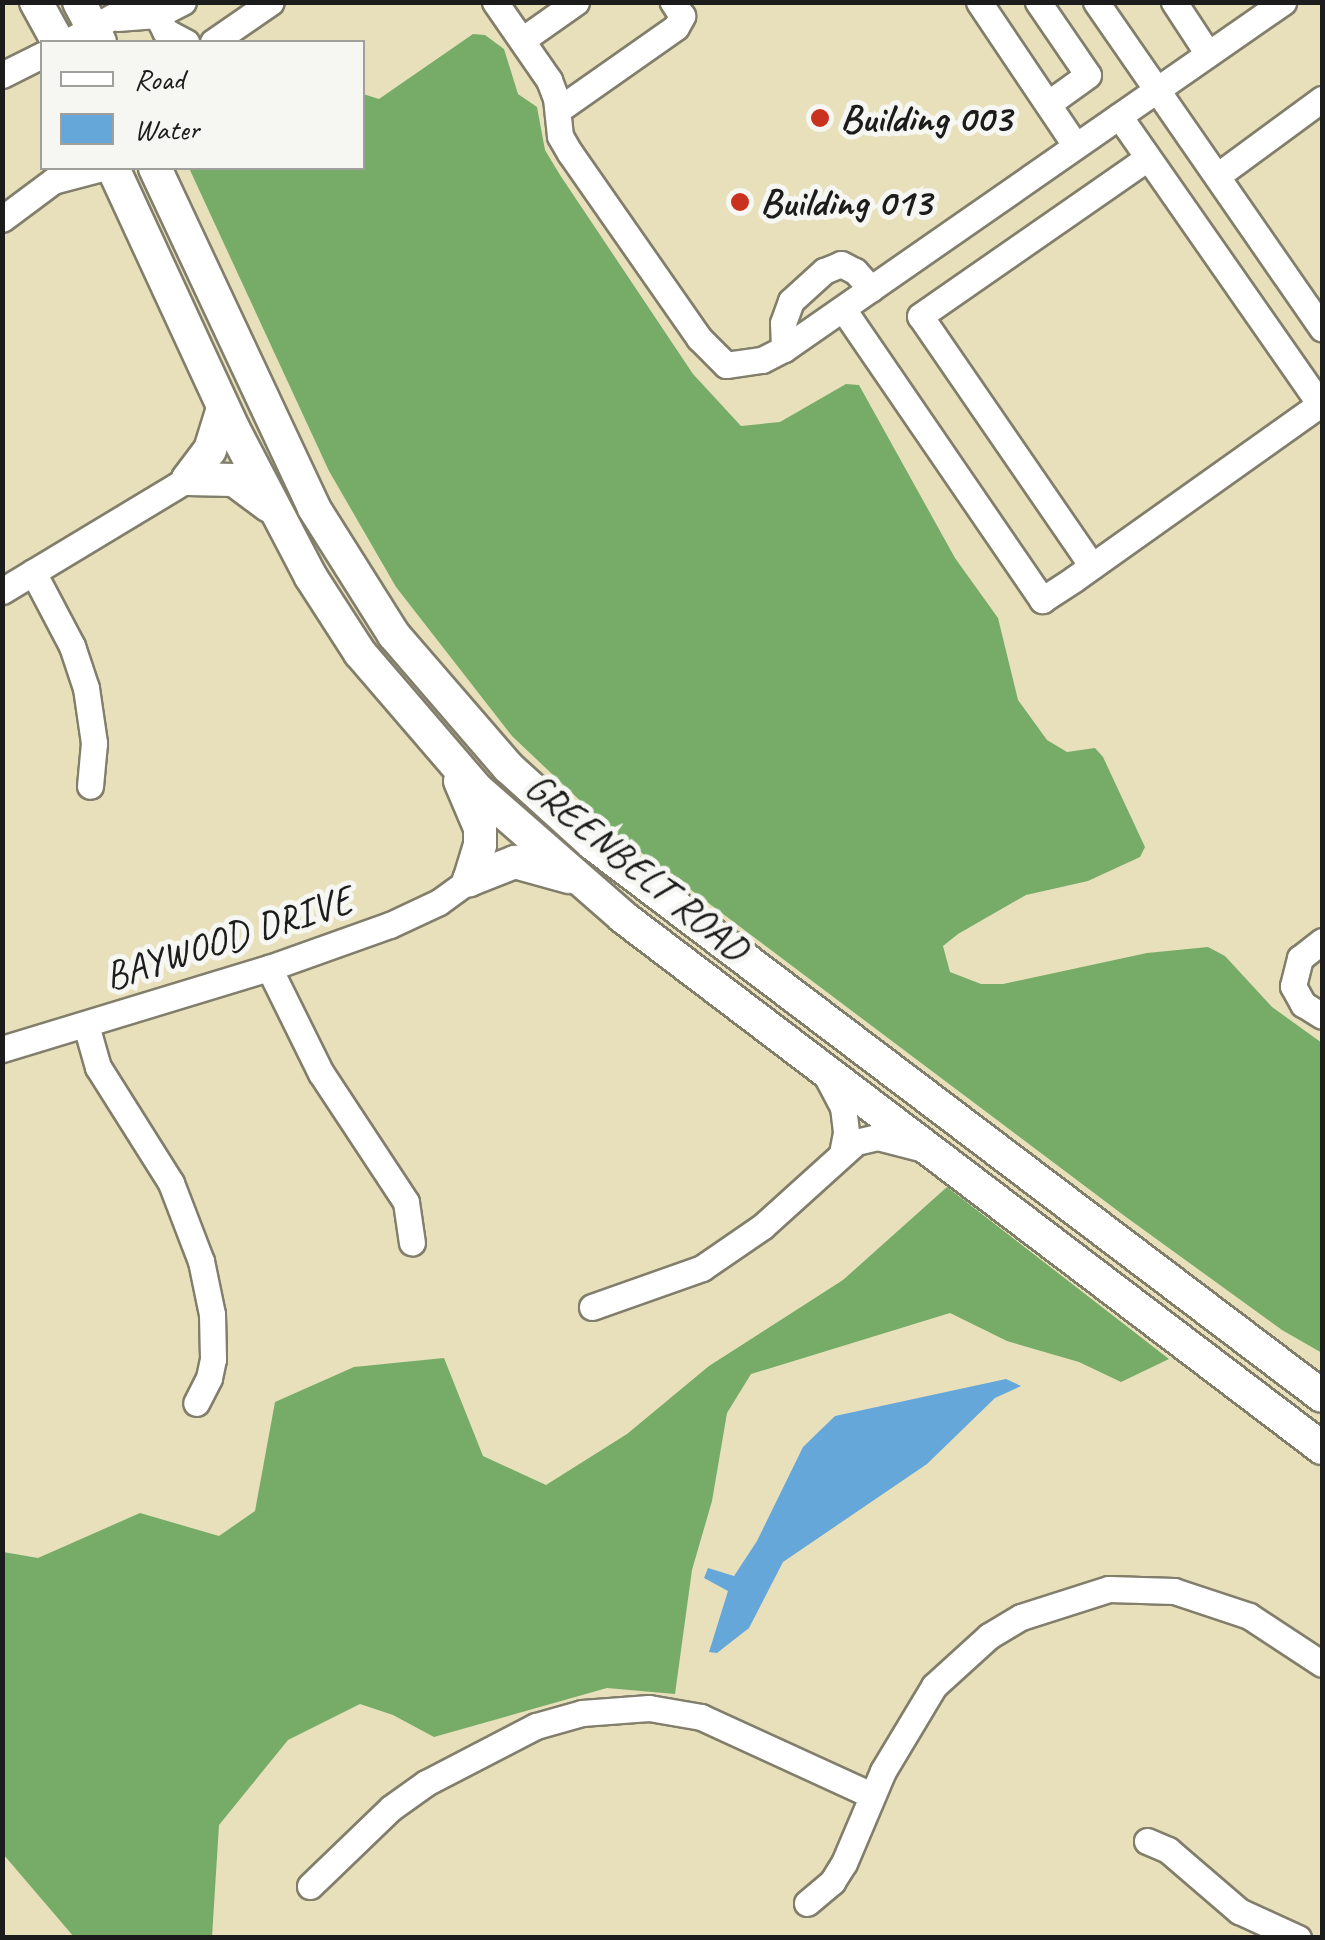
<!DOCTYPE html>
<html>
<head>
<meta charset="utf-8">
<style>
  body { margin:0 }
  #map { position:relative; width:1325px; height:1940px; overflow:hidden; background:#e7e0bb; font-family:Caveat,sans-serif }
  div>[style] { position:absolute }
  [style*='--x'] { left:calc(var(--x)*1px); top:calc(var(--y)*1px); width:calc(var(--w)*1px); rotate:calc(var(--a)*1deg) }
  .forest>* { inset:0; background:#76ac68 }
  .water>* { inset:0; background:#66a7da }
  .roads { filter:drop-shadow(2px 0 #827e6c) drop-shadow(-2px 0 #827e6c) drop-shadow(0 2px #827e6c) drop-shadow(0 -2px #827e6c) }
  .minor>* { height:25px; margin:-12.5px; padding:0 12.5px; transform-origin:12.5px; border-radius:12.5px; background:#fff }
  .major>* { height:32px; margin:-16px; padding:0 16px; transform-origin:16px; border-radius:16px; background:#fff }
  .dots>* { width:28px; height:28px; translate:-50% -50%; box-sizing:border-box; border:5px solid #f6f6f2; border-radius:50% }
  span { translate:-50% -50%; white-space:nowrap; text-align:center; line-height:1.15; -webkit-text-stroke:10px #f6f6f2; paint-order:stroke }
  .poi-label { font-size:40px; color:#1c1c1c; font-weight:700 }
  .left { translate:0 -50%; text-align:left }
  .street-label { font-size:40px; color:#1c1c1c }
  .frame { position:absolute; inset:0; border:5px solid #1c1c1c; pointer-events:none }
  .legend { position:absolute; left:40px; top:40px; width:325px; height:130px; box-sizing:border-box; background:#f6f6f2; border:2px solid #9f9f9c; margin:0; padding:12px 18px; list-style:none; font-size:30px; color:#1c1c1c }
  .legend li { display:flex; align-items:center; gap:20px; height:50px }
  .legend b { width:50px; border:2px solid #9f9f9c }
</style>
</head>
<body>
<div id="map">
  <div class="forest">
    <i style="clip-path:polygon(473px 34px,485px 35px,504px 49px,518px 94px,537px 107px,545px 150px,560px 175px,693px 374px,741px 426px,780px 422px,846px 384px,859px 385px,955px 558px,998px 618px,1018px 700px,1047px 740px,1067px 752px,1095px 748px,1103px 757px,1145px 847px,1140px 857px,1088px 881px,1026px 895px,958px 934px,943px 946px,950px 972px,981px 984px,1003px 984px,1147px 953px,1208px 947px,1225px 956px,1272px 1007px,1322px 1043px,1322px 1353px,1282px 1330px,1126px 1217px,610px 829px,512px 736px,396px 587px,329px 471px,189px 168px,362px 168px,363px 94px,379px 99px)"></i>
    <i style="clip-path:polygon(947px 1187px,1169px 1359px,1121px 1382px,1079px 1362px,1007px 1341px,950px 1313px,751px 1374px,727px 1413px,712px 1501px,692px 1570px,675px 1694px,607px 1688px,434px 1737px,393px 1715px,360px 1704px,288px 1740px,219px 1825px,212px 1937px,74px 1937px,3px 1854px,3px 1552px,38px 1558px,140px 1513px,219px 1536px,255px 1511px,275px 1402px,354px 1367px,444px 1358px,483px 1456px,546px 1485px,627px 1434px,709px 1366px,843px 1280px)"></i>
  </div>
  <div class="water">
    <i style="clip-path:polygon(1006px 1379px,1021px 1386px,995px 1398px,927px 1464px,783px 1562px,749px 1628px,717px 1653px,709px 1652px,728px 1591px,704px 1578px,708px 1568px,734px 1576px,757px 1541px,803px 1447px,835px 1416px)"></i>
  </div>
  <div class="roads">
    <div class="minor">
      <i style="--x:495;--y:2;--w:95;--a:55.3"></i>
      <i style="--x:549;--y:80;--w:19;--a:69"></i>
      <i style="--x:556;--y:98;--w:38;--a:84"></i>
      <i style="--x:560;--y:136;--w:20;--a:60"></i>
      <i style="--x:570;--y:153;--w:226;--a:55.1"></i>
      <i style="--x:699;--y:338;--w:38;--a:45"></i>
      <i style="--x:726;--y:365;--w:36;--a:-8"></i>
      <i style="--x:762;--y:360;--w:25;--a:-27"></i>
      <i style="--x:784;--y:349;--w:608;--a:-34.81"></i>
      <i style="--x:979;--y:2;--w:172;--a:56.1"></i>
      <i style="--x:1038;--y:2;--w:88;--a:55.6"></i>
      <i style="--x:1088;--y:75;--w:48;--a:144.3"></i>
      <i style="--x:1096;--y:2;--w:397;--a:55.3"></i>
      <i style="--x:1174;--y:2;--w:62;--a:56.8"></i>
      <i style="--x:157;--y:15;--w:18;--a:63"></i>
      <i style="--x:165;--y:31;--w:24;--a:28"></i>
      <i style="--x:117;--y:18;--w:40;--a:-4.3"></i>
      <i style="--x:157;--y:15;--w:29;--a:-27"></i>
      <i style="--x:522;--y:40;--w:66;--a:-35.1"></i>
      <i style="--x:67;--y:42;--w:82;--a:-29.1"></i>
      <i style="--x:213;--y:42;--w:70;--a:-34.6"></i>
      <i style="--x:2;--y:75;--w:45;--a:-26.6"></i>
      <i style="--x:558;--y:110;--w:144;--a:-35.1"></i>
      <i style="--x:676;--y:27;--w:13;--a:-61"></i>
      <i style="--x:682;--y:16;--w:17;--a:-123"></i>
      <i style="--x:1217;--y:176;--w:130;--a:-36.3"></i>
      <i style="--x:2;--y:219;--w:64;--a:-36.7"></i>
      <i style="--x:53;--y:181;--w:51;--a:-14.9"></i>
      <i style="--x:843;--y:309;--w:353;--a:55.6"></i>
      <i style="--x:1042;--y:600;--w:38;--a:-33"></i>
      <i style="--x:1074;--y:579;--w:302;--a:-35.4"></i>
      <i style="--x:1320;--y:404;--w:351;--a:-124.9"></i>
      <i style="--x:784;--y:349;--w:26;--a:-92"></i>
      <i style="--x:783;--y:323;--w:23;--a:-70"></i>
      <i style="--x:791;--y:301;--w:45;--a:-42.3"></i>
      <i style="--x:824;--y:271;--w:18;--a:-22"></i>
      <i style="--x:841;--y:264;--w:16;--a:27"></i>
      <i style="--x:855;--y:271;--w:24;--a:48"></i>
      <i style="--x:1092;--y:566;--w:303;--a:-124.5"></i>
      <i style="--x:920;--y:316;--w:277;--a:-34.8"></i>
      <i style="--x:33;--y:572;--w:84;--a:62.2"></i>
      <i style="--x:72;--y:646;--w:44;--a:71.6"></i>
      <i style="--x:86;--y:688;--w:56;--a:81.7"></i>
      <i style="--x:94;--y:743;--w:43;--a:95.3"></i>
      <i style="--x:2;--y:591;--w:217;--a:-31.1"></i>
      <i style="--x:1322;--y:941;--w:28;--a:142"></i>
      <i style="--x:1300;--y:958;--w:29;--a:104"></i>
      <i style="--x:1293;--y:986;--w:21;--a:61"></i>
      <i style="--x:1303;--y:1004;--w:22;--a:32"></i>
      <i style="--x:269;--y:968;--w:117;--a:63.7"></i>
      <i style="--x:321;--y:1073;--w:154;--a:56.6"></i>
      <i style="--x:406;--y:1202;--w:41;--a:81.7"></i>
      <i style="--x:86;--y:1025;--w:44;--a:74.1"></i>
      <i style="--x:98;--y:1067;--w:137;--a:57.8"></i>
      <i style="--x:171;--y:1183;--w:84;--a:69"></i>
      <i style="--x:201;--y:1261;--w:54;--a:78.3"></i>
      <i style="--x:212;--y:1314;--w:45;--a:88.7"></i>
      <i style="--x:213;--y:1359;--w:19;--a:102"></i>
      <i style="--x:209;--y:1378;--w:28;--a:117"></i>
      <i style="--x:2;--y:1049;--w:279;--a:-16.9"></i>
      <i style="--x:269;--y:968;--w:128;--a:-19.6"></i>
      <i style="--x:390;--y:925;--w:54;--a:-25.1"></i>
      <i style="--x:439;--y:902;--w:37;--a:-36"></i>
      <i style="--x:826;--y:1075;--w:36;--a:62"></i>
      <i style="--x:843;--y:1107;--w:26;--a:83"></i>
      <i style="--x:846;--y:1133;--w:20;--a:101"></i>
      <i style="--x:592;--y:1307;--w:117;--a:-19.5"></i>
      <i style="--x:702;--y:1268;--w:74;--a:-34.5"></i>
      <i style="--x:763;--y:1226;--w:125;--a:-42.1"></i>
      <i style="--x:856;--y:1142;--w:22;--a:-13"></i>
      <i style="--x:877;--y:1137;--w:44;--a:14.3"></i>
      <i style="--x:1147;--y:1841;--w:23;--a:23"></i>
      <i style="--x:1168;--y:1850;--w:94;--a:40.7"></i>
      <i style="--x:1239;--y:1911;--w:65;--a:24.6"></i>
      <i style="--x:310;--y:1886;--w:112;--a:-43.9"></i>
      <i style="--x:391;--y:1808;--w:43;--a:-35.5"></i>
      <i style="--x:426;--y:1783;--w:124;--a:-27.4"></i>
      <i style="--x:536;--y:1726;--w:48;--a:-15.8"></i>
      <i style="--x:582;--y:1713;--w:67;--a:-4.3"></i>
      <i style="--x:649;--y:1708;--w:53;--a:9.8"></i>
      <i style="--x:701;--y:1717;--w:187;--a:24.6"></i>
      <i style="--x:807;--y:1903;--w:33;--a:-40"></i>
      <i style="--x:832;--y:1882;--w:22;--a:-58"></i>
      <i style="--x:844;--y:1863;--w:100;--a:-67"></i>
      <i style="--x:883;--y:1771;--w:99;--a:-59"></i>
      <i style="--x:934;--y:1686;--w:74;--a:-42.3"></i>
      <i style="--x:989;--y:1636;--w:37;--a:-31"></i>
      <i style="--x:1021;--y:1617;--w:92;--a:-17.7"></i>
      <i style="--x:1109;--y:1589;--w:65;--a:1.8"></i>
      <i style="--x:1174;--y:1591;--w:79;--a:18.4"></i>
      <i style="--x:1249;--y:1616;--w:87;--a:33.3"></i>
    </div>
    <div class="major">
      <i style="--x:36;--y:2;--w:46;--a:61.2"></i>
      <i style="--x:79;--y:2;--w:45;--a:62.3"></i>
      <i style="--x:113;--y:168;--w:286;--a:65.2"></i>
      <i style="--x:233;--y:428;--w:168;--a:62.4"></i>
      <i style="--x:311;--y:577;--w:90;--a:57.2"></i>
      <i style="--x:360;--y:653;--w:179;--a:49.3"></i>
      <i style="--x:477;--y:789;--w:194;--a:41.2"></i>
      <i style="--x:623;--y:917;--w:878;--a:37.22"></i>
      <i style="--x:155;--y:168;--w:375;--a:64.9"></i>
      <i style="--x:314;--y:508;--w:150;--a:57.8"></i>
      <i style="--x:394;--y:635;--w:174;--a:49.2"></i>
      <i style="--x:508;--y:767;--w:115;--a:42.2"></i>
      <i style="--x:593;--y:844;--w:914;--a:37.13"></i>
      <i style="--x:188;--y:479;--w:46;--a:1.2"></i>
      <i style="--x:234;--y:480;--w:44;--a:36.6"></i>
      <i style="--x:188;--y:479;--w:36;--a:-53"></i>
      <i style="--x:210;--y:450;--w:44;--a:-72.8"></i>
      <i style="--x:460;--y:781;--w:51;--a:66.9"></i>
      <i style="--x:480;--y:828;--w:17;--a:90"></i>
      <i style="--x:480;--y:845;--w:37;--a:107"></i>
      <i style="--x:469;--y:880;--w:49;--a:-21.4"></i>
      <i style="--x:515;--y:862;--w:56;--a:15.5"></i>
    </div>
  </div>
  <div class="dots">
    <i style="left:820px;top:118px;background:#c8321e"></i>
    <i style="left:740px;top:202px;background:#c8321e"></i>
  </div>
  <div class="poi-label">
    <span class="left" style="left:840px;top:118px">Building 003</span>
    <span class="left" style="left:760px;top:202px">Building 013</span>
  </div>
  <div class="street-label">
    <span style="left:637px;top:867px;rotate:39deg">GREENBELT ROAD</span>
    <span style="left:228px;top:938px;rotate:-18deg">BAYWOOD DRIVE</span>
  </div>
  <div class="frame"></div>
  <ul class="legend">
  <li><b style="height:12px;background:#fff"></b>Road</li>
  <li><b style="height:28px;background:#66a7da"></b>Water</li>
  </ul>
</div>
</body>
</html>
